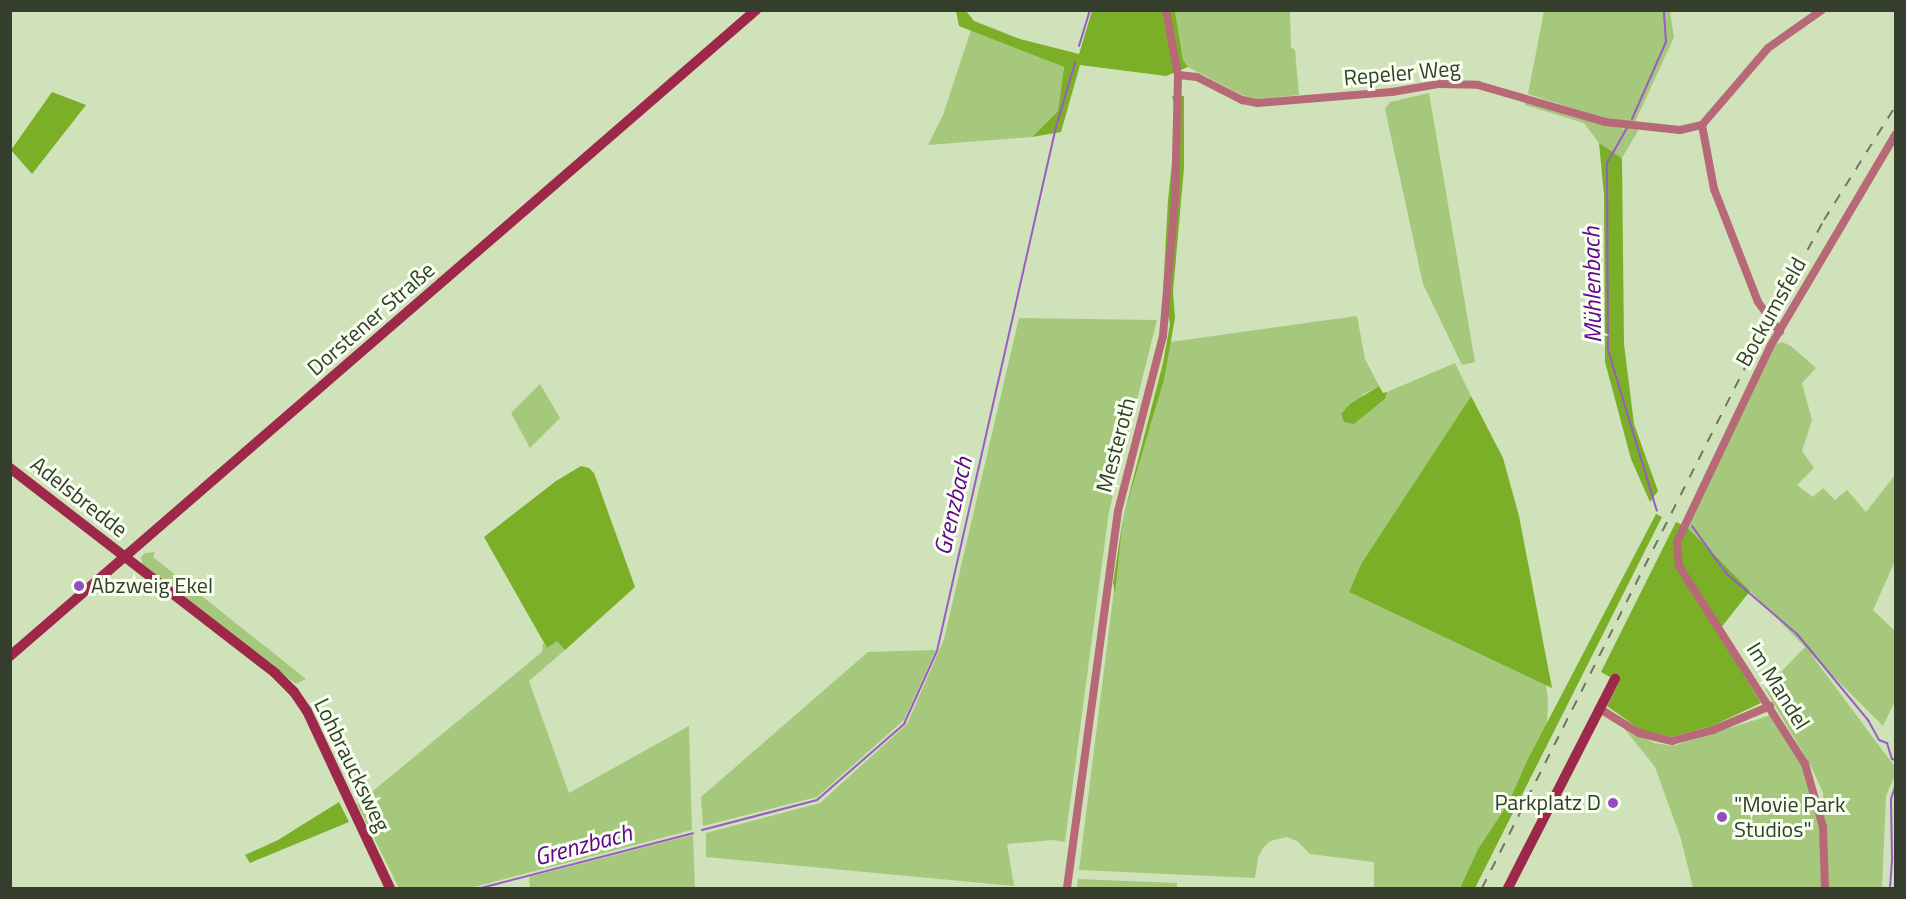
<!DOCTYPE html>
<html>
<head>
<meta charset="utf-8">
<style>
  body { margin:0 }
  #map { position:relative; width:1906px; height:899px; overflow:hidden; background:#cfe2ba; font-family:"Titillium Web",sans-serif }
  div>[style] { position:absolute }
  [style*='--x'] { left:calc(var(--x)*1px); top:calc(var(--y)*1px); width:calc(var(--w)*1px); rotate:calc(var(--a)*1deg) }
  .green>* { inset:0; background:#a5c87d }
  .forest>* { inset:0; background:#7baf28 }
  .stream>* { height:2px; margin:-1px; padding:0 1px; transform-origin:1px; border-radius:1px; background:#9a5bc7 }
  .street>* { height:8px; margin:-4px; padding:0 4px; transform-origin:4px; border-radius:4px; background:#b86977 }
  .secondary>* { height:10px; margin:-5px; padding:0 5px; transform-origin:5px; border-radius:5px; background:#9e2849 }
  .rail>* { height:2px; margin-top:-1px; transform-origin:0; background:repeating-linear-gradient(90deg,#6c7860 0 10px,transparent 0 20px) }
  .dots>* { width:16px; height:16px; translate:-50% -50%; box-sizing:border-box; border:3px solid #f7ffef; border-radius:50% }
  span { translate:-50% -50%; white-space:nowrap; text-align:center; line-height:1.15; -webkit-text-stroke:6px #f7ffef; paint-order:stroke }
  .street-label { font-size:22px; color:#353d2d }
  .poi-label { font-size:22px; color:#353d2d }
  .left { translate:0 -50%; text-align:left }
  .right { translate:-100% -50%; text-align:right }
  .water-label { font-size:24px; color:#650493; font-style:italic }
  .frame { position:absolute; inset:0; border:12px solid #353d2d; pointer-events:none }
</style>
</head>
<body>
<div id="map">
  <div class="green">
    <i style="clip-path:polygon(1175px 11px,1290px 11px,1291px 47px,1295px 50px,1299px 95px,1258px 99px,1244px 96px,1188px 67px,1183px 61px)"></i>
    <i style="clip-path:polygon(1544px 11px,1670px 11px,1674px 37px,1635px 122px,1638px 131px,1622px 158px,1599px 143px,1584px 123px,1525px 105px,1526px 101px,1624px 129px,1628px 121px,1603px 118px,1528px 94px)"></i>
    <i style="clip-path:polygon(971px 30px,1064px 67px,1058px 111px,1032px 137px,928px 145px,943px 115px)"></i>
    <i style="clip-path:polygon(1429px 93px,1475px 362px,1462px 365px,1423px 284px,1385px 109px,1390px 102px)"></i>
    <i style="clip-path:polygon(1357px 316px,1365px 359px,1379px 386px,1362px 395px,1354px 424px,1385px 399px,1387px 392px,1455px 363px,1471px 396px,1361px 564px,1349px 592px,1546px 685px,1548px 700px,1547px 724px,1509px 802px,1478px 849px,1460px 888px,1374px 888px,1374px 862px,1310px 854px,1297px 841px,1287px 837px,1270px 841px,1263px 848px,1258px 857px,1255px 878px,1079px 870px,1123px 518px,1164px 380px,1170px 342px)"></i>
    <i style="clip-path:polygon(1019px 318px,1157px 320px,1109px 511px,1065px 842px,1052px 840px,1007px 844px,1014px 886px,706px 857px,706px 833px,820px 803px,907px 724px,944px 639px)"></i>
    <i style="clip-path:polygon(1782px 342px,1791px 346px,1816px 368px,1802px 383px,1812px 420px,1802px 451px,1814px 468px,1797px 485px,1813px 497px,1823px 488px,1835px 500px,1847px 490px,1866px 512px,1895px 475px,1895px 561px,1873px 610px,1895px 631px,1895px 701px,1883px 726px,1810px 653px,1895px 767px,1895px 775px,1886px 796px,1882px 888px,1827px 888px,1823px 793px,1811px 766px,1765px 689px,1805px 647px,1687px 527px,1775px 345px)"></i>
    <i style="clip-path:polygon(540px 384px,560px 418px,530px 448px,511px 413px)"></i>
    <i style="clip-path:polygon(155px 552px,153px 557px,306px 679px,296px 684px,143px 566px,141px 557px,145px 553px)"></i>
    <i style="clip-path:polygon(557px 640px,565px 650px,529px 681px,569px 793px,689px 726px,692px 830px,470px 888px,399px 888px,357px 804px,542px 652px,543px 643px,547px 648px)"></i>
    <i style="clip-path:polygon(936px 650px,904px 720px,817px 797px,703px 826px,701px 797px,868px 652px)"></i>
    <i style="clip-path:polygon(1771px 715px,1803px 766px,1820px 829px,1821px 888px,1693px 888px,1681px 839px,1655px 767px,1623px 727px,1654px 743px,1673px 746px)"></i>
    <i style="clip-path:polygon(693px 835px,695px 888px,530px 888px,529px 877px)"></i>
    <i style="clip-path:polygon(1078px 879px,1177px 883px,1177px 888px,1077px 888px)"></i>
  </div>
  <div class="forest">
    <i style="clip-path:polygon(956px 11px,966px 11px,974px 21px,1020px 39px,1079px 54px,1092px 11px,1175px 11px,1183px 60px,1188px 67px,1166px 76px,1080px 65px,1061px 132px,1032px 137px,1058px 111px,1064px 67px,959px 26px)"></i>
    <i style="clip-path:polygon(52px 92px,86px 105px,32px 174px,11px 150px)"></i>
    <i style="clip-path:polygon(1172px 96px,1184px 96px,1184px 168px,1173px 292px,1175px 318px,1164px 380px,1123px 518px,1115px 593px,1113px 583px,1123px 518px,1163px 363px,1170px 324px,1163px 291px,1168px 200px,1177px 116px)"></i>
    <i style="clip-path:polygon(1599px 143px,1622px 158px,1624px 344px,1634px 424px,1658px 491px,1650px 502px,1631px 459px,1605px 362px,1604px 195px)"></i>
    <i style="clip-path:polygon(1379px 386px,1383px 393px,1387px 392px,1385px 399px,1354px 424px,1344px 422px,1341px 414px,1350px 404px)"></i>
    <i style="clip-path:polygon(1471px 396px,1503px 458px,1519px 516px,1552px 688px,1349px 592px,1361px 564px)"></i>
    <i style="clip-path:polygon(581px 466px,589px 468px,594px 473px,635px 587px,565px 650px,557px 641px,547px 648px,484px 537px,556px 481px)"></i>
    <i style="clip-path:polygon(1656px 514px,1662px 517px,1475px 888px,1460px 888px,1478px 849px,1509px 802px,1527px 761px)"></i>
    <i style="clip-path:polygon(1676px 522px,1687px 527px,1750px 591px,1720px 629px,1740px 669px,1761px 703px,1712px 726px,1672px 737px,1641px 730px,1607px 706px,1619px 682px,1601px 672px)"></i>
    <i style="clip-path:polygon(339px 802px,349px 822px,250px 863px,245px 855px,278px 840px)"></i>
  </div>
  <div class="stream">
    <i style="--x:1079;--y:46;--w:38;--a:-73"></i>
    <i style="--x:1632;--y:119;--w:84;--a:-66.2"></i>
    <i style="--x:1666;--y:42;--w:32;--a:-94"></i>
    <i style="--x:1627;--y:128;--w:40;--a:119.7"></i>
    <i style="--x:1607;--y:163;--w:187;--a:89.7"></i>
    <i style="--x:1608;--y:350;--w:168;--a:73.1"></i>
    <i style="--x:1692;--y:526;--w:58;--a:54.1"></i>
    <i style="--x:1726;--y:573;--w:94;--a:40.7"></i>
    <i style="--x:1797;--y:634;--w:112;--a:50.5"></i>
    <i style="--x:1868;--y:720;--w:23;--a:61"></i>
    <i style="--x:1879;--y:740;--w:9;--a:21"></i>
    <i style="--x:1887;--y:743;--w:17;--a:73"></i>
    <i style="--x:1892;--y:759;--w:4;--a:14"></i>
    <i style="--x:702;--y:830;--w:119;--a:-14.6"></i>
    <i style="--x:817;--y:800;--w:116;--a:-41.1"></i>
    <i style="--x:904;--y:724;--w:80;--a:-65.7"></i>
    <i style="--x:937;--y:651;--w:537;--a:-77.21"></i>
    <i style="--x:1056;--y:127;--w:67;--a:-73.5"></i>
    <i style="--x:481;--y:888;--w:219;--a:-14.5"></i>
    <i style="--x:1890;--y:888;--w:31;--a:-86"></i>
    <i style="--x:1892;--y:857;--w:58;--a:-91"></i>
    <i style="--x:1891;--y:799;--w:16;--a:-72"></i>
  </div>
  <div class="street">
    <i style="--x:1178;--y:75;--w:19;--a:6"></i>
    <i style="--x:1197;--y:77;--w:51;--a:27.1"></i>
    <i style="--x:1242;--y:100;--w:16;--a:11"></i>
    <i style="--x:1258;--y:103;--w:134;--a:-4.7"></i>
    <i style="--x:1392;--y:92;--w:48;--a:-9.7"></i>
    <i style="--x:1439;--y:84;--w:39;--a:1"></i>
    <i style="--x:1478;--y:85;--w:132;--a:16.2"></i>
    <i style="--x:1605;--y:122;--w:75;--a:6.1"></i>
    <i style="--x:1680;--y:130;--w:23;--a:-13"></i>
    <i style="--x:1702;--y:125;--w:101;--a:-49.4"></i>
    <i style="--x:1768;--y:48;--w:66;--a:-35.1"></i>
    <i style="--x:1702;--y:125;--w:65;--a:79.4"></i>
    <i style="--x:1714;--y:189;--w:121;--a:68.7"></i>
    <i style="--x:1758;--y:302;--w:37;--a:54"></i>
    <i style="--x:1600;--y:709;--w:46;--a:31.6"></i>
    <i style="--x:1639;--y:733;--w:34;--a:14"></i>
    <i style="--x:1672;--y:741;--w:42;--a:-15"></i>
    <i style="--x:1713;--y:730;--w:62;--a:-22.8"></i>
    <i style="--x:1067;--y:888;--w:380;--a:-82.3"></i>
    <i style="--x:1118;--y:511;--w:181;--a:-75.6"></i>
    <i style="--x:1163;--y:336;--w:137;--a:-85"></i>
    <i style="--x:1175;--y:200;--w:125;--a:-88.6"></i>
    <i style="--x:1178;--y:75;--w:66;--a:-100.5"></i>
    <i style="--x:1825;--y:888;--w:61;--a:-91.9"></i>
    <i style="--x:1823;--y:827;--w:66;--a:-105.9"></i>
    <i style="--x:1805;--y:764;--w:235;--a:-122.5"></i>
    <i style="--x:1679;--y:566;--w:24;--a:-95"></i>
    <i style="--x:1677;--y:542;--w:218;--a:-64.5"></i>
    <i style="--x:1771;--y:345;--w:245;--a:-59.4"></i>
  </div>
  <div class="secondary">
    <i style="--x:10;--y:468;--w:335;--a:37.7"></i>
    <i style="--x:275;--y:673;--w:27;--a:45"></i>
    <i style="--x:294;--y:692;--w:23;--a:56"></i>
    <i style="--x:307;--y:711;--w:195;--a:64.9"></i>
    <i style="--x:10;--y:656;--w:987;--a:-40.89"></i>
    <i style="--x:1508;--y:888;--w:235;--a:-62.9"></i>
  </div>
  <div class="rail">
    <i style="--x:1482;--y:888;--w:636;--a:-63.19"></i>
    <i style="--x:1769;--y:320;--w:114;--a:-61.2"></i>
    <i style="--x:1824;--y:220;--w:136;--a:-57.9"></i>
  </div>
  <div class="dots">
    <i style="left:79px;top:586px;background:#914dc1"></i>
    <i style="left:1613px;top:803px;background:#914dc1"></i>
    <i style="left:1722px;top:817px;background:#914dc1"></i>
  </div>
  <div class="street-label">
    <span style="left:1402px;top:73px;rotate:-5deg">Repeler Weg</span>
    <span style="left:1771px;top:312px;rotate:-61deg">Bockumsfeld</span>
    <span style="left:371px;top:319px;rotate:-41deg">Dorstener Straße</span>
    <span style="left:1116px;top:445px;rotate:-75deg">Mesteroth</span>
    <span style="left:79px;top:497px;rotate:38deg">Adelsbredde</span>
    <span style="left:1778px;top:686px;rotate:58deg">Im Mandel</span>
    <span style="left:352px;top:765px;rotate:64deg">Lohbraucksweg</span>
  </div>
  <div class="poi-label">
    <span class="left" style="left:91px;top:586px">Abzweig Ekel</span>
    <span class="right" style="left:1601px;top:803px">Parkplatz D</span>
    <span class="left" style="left:1734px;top:817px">"Movie Park<br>Studios"</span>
  </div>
  <div class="water-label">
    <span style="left:1592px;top:285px;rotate:-91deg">Mühlenbach</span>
    <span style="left:953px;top:506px;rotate:-77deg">Grenzbach</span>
    <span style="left:583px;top:845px;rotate:-15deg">Grenzbach</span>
  </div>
  <div class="frame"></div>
</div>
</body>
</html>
